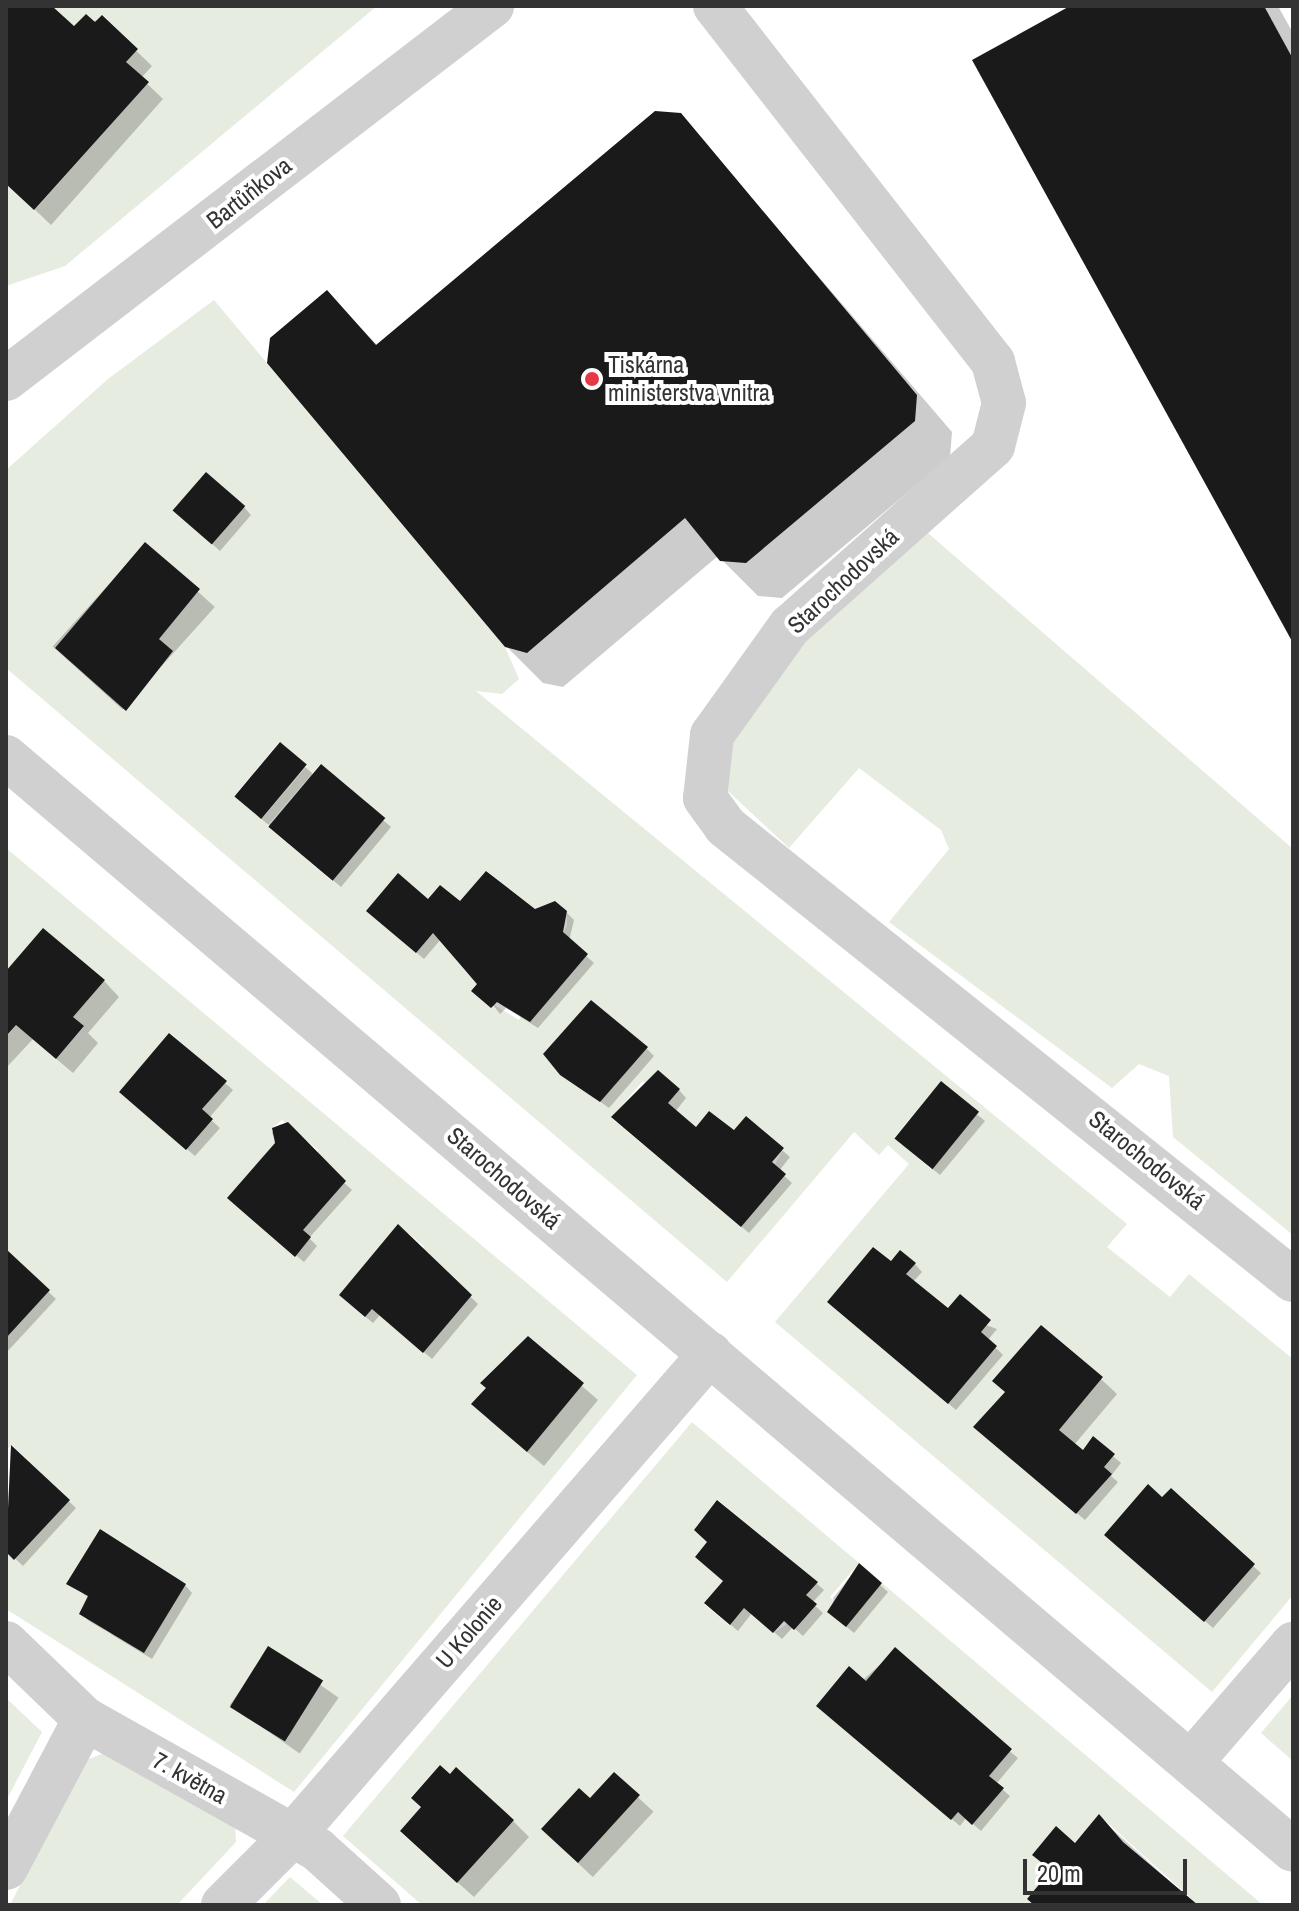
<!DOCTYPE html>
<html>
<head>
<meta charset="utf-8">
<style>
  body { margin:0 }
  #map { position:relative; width:1299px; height:1911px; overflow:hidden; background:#fff; font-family:"Archivo Narrow",sans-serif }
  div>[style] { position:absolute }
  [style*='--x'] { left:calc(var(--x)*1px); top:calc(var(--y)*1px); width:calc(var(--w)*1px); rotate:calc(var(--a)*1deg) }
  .green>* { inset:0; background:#e6ecdf }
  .shadow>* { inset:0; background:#0003; transform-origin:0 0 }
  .building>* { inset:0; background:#1a1a1a; transform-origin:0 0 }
  .minor>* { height:44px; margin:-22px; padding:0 22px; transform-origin:22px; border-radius:22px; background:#d0d0d0 }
  .dots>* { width:22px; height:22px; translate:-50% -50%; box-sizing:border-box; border:4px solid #fff; border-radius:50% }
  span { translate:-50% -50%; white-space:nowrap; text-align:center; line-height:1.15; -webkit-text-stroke:8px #fff; paint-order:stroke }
  .street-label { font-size:24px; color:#333 }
  .poi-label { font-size:24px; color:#333 }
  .left { translate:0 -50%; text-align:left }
  .frame { position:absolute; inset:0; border:8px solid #333; pointer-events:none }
  .scale { position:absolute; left:1023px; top:1859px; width:164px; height:36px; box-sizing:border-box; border:4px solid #333; border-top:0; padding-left:10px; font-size:24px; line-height:28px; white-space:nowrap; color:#333; -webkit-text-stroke:6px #fff; paint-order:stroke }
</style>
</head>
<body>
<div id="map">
  <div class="green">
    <i style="clip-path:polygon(52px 6px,377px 6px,65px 266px,6px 286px,6px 184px,35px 210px,149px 82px,126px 62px,138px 49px,103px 15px,95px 22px,86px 14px,74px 26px)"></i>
    <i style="clip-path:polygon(evenodd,214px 300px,505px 647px,519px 679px,502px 694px,476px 691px,1127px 1224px,1107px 1247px,1170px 1297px,1189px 1274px,1293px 1359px,1293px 1595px,1212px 1692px,775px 1322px,909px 1164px,888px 1145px,879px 1155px,854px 1132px,727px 1282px,6px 668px,6px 470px,108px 379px,214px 300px,206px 472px,245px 506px,212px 545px,173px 511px,206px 472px,214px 300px,145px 542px,200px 589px,159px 639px,173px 651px,126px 711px,55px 648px,145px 542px,214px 300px,279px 742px,307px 766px,262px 819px,234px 796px,279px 742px,214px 300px,320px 764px,385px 818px,332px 881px,267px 826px,320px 764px,214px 300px,487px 871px,535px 909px,555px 901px,567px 911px,567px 926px,519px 1020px,471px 991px,477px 984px,433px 933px,416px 953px,367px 911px,460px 901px,487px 871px,214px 300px,591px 1000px,647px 1047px,560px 1075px,543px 1054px,591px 1000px,214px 300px,941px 1081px,979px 1112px,931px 1169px,894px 1138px,941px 1081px,214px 300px,642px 1082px,680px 1089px,668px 1103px,696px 1127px,709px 1111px,734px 1130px,746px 1116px,784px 1148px,741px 1226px,611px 1118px,642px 1082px,214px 300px,873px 1247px,891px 1261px,900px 1250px,906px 1274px,948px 1308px,991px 1320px,981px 1332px,997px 1346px,948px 1404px,827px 1302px,873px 1247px,214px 300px,1041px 1325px,1103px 1377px,1059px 1430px,1083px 1450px,1093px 1436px,1115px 1454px,1104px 1467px,1112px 1474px,1076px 1514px,974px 1427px,1005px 1392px,993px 1381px,1041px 1325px,214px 300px,1148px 1485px,1162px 1497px,1171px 1488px,1201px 1514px,1204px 1621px,1104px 1535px,1148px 1485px)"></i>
    <i style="clip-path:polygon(928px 533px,1293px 849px,1293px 1235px,1173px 1137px,1169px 1076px,1139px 1064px,1112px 1088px,889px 922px,949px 849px,941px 830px,859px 768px,789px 848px,728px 791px,729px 738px,763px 677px)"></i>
    <i style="clip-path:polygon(evenodd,6px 848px,637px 1375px,294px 1792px,6px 1609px,6px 1552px,15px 1560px,70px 1500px,12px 1445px,6px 1450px,6px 1338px,50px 1290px,6px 1249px,6px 1036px,16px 1025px,56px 1059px,84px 1027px,73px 1017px,105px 980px,43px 928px,6px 971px,6px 848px,170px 1033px,226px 1081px,202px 1109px,213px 1120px,186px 1149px,119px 1092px,170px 1033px,6px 848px,282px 1120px,318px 1150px,303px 1230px,228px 1198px,275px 1143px,272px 1128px,282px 1120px,6px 848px,398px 1225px,424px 1246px,423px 1352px,372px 1309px,364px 1317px,339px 1295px,398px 1225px,6px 848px,528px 1336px,584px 1383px,527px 1452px,472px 1405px,486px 1388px,480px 1382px,528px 1336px,6px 848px,100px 1529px,186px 1584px,110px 1634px,80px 1614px,88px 1596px,67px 1583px,100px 1529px,6px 848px,268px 1647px,323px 1681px,285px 1742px,230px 1707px,268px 1647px)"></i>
    <i style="clip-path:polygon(evenodd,692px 1422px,859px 1563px,830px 1597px,835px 1602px,827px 1612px,846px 1627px,882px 1583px,1263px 1905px,1198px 1905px,1099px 1815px,1075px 1843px,1056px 1827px,1033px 1855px,1051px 1870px,1027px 1899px,1034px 1905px,422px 1905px,343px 1836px,692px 1422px,718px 1500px,817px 1581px,806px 1595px,816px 1604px,774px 1633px,744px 1608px,729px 1625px,704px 1604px,723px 1581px,695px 1557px,707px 1542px,694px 1530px,718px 1500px,692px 1422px,895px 1647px,1012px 1749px,989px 1776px,1003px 1788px,972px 1824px,958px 1812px,951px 1819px,866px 1681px,895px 1647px,692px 1422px,440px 1765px,450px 1774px,456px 1768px,514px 1820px,457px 1883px,400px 1832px,421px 1807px,411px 1797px,440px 1765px,692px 1422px,614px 1773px,640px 1795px,578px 1863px,541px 1829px,579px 1789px,590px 1798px,614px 1773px)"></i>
    <i style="clip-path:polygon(1293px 1695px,1293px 1761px,1261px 1733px)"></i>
    <i style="clip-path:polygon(6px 1698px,42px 1732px,6px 1801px)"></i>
    <i style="clip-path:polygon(112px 1750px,235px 1823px,236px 1842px,177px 1905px,10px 1905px,84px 1761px)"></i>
    <i style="clip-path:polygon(290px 1877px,323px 1905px,263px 1905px)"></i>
  </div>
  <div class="shadow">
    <i style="clip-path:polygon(6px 6px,49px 6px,74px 29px,102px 18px,152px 66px,141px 78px,163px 99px,51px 225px,6px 182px)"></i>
    <i style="clip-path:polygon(1074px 6px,1278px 6px,1293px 33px,1293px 639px)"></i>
    <i style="clip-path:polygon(680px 115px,952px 432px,950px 457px,782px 598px,758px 596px,718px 556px,563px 687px,543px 683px,506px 646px,327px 292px,378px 346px)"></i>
    <i style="clip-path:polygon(244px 507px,251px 515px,220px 551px,183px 518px)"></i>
    <i style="left:145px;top:544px;width:94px;height:138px;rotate:42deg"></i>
    <i style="clip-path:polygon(280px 744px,314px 775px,321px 767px,391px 827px,341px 887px,244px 804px)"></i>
    <i style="clip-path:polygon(428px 902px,566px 912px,574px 920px,569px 941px,594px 963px,538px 1028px,506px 1008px,500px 1014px,441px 939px,424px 959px,376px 918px)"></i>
    <i style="clip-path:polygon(6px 975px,104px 981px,119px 997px,88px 1033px,98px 1043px,73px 1073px,33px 1039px,6px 1068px)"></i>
    <i style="clip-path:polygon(646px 1048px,654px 1056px,609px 1108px,557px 1071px,546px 1054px)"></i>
    <i style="clip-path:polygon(225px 1083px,233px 1090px,209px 1118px,220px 1128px,195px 1156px,129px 1100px)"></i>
    <i style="clip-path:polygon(941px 1084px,985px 1121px,940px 1175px,904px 1146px)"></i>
    <i style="clip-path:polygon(679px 1090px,686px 1098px,675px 1112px,696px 1130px,734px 1133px,746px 1119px,790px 1157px,779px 1171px,792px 1183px,749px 1233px,621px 1125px)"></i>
    <i style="clip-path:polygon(280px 1124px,352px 1190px,309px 1238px,317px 1246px,304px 1262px,237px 1206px,277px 1143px,272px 1133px)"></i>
    <i style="clip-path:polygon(398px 1227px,478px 1304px,432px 1359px,380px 1315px,373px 1323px,349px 1303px)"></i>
    <i style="clip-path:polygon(6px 1252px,56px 1299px,6px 1353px)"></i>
    <i style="clip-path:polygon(891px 1264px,915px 1264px,922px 1272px,913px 1282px,948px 1311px,997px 1329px,988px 1340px,1003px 1355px,956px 1410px,837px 1309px)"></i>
    <i style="clip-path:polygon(528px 1339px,598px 1400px,544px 1466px,489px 1420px)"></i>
    <i style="clip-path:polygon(1101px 1379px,1117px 1394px,1074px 1445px,1083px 1452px,1093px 1439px,1121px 1463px,1111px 1476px,1118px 1482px,1085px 1520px,992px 1442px)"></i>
    <i style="clip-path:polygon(11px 1448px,76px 1508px,23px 1566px,6px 1550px)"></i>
    <i style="clip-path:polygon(1114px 1542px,1253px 1566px,1261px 1573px,1213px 1628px)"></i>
    <i style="clip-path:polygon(859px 1566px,888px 1592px,854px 1633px,837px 1619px,833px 1598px)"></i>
    <i style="clip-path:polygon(69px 1583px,185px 1585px,192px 1593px,152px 1659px,89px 1621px,82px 1614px,89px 1598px)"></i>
    <i style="clip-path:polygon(816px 1583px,824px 1590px,812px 1603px,823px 1613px,803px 1636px,793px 1627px,782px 1639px,752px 1613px,738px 1631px,714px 1611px)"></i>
    <i style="left:269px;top:1649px;width:85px;height:68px;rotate:35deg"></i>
    <i style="clip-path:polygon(892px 1654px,1018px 1758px,996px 1784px,1010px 1796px,981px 1831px,966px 1818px,960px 1826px,826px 1713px)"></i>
    <i style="left:614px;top:1775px;width:54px;height:89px;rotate:43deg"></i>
    <i style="clip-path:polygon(1099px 1817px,1196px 1905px,1036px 1905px,1053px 1871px)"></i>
    <i style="clip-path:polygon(513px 1821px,529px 1837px,474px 1897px,418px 1847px)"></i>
  </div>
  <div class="building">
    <i style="clip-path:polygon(6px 6px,52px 6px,74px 26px,86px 14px,95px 22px,102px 15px,138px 49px,126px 62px,149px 82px,34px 210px,6px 184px)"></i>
    <i style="clip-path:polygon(1070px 6px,1264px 6px,1293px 59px,1293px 643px,972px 60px)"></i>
    <i style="clip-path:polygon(655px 111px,681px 113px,917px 395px,915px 421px,746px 563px,720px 561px,685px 518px,527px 653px,505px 647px,267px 363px,270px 338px,327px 290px,376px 345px)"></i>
    <i style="left:206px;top:472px;width:52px;height:51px;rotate:41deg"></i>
    <i style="clip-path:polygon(145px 542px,200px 589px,159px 639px,173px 651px,126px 711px,55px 648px)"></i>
    <i style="left:280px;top:742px;width:35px;height:71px;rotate:40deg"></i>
    <i style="left:321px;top:764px;width:84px;height:82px;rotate:40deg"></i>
    <i style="clip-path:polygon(486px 871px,535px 909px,555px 901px,567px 911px,563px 932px,588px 954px,530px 1022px,497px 1002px,491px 1008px,471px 991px,477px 984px,433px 933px,416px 953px,366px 911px,398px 873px,428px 899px,440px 885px,460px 901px)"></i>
    <i style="clip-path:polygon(43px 928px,105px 980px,73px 1017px,84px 1026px,56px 1059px,16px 1025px,6px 1036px,6px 971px)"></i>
    <i style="clip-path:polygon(591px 1000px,648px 1047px,600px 1102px,560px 1075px,543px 1054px)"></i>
    <i style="clip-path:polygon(169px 1033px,227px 1081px,202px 1109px,213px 1119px,186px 1150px,119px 1092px)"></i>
    <i style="clip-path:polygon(658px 1070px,680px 1089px,668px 1103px,696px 1127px,709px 1111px,734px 1130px,746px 1116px,784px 1148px,772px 1162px,786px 1174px,741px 1227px,611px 1117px)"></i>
    <i style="left:941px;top:1081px;width:49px;height:74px;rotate:39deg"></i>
    <i style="clip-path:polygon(288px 1122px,346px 1181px,303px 1230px,311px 1237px,295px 1257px,227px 1198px,275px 1143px,272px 1128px)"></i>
    <i style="clip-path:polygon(398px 1224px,472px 1295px,423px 1353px,372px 1309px,365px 1317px,339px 1295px)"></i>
    <i style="clip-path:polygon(873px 1247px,891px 1261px,900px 1250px,916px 1263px,906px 1274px,948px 1308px,960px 1294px,991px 1320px,981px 1332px,997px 1346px,948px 1404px,827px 1302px)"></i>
    <i style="clip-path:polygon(6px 1249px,50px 1290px,6px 1338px)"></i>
    <i style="clip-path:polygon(1041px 1325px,1103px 1377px,1059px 1430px,1083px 1450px,1093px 1436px,1115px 1454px,1104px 1467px,1112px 1474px,1076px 1514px,973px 1427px,1005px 1392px,992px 1381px)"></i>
    <i style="clip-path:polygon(528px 1336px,584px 1383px,527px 1452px,471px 1404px,486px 1388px,480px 1383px)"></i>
    <i style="clip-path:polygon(11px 1445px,70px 1500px,14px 1560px,6px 1552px)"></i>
    <i style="clip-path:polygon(1148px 1484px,1162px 1497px,1171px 1488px,1255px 1564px,1204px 1622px,1104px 1535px)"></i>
    <i style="clip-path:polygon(717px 1500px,818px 1582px,806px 1595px,817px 1604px,794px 1630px,784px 1621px,773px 1633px,744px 1608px,730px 1625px,704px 1603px,723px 1581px,695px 1557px,707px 1542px,694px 1530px)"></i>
    <i style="clip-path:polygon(100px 1529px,186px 1584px,144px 1653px,79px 1614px,88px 1596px,66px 1584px)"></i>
    <i style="clip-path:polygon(859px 1563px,882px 1583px,846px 1627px,827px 1612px)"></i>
    <i style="left:268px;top:1646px;width:65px;height:72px;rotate:32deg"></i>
    <i style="clip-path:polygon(895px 1647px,1012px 1749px,989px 1776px,1004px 1788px,972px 1825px,958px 1812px,951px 1820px,816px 1706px,849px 1666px,866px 1681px)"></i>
    <i style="clip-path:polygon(440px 1765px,450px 1774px,456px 1767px,514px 1820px,457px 1883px,400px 1831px,421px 1807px,411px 1798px)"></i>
    <i style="clip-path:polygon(614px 1772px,640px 1795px,578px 1863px,541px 1829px,579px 1788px,590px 1798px)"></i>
    <i style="clip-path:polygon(1099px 1814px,1123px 1842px,1198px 1905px,1034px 1905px,1027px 1899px,1051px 1870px,1032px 1855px,1056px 1826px,1075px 1843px)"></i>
  </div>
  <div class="minor">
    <i style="--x:715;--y:6;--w:452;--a:52"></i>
    <i style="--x:993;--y:362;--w:42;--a:75"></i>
    <i style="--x:1004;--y:403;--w:44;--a:104.3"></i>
    <i style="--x:993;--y:446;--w:271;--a:138.4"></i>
    <i style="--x:790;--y:626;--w:134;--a:125.6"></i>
    <i style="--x:712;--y:735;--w:63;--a:96.3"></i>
    <i style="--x:705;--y:798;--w:34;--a:54"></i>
    <i style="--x:725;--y:826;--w:727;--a:38.64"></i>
    <i style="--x:6;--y:379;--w:613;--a:-37.51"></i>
    <i style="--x:6;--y:757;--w:1688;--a:40.34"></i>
    <i style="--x:6;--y:1643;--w:110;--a:43.9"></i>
    <i style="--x:85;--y:1719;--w:267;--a:29.3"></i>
    <i style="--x:318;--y:1850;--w:82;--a:42"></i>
    <i style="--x:1192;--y:1761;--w:155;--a:-49.2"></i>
    <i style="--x:6;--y:1868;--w:169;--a:-62.1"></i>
    <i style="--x:223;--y:1905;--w:99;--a:-45"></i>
    <i style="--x:293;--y:1835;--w:637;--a:-49.08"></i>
  </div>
  <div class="dots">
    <i style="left:592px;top:379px;background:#e63946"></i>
  </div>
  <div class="street-label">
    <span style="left:249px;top:193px;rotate:-38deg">Bartůňkova</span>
    <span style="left:843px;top:581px;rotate:-43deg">Starochodovská</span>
    <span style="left:1147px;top:1160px;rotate:39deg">Starochodovská</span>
    <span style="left:504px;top:1178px;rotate:41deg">Starochodovská</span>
    <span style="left:469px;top:1632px;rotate:-49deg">U Kolonie</span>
    <span style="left:190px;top:1778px;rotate:29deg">7. května</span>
  </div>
  <div class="poi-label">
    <span class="left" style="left:608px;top:379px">Tiskárna<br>ministerstva vnitra</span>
  </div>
  <div class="frame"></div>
  <div class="scale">20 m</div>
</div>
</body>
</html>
